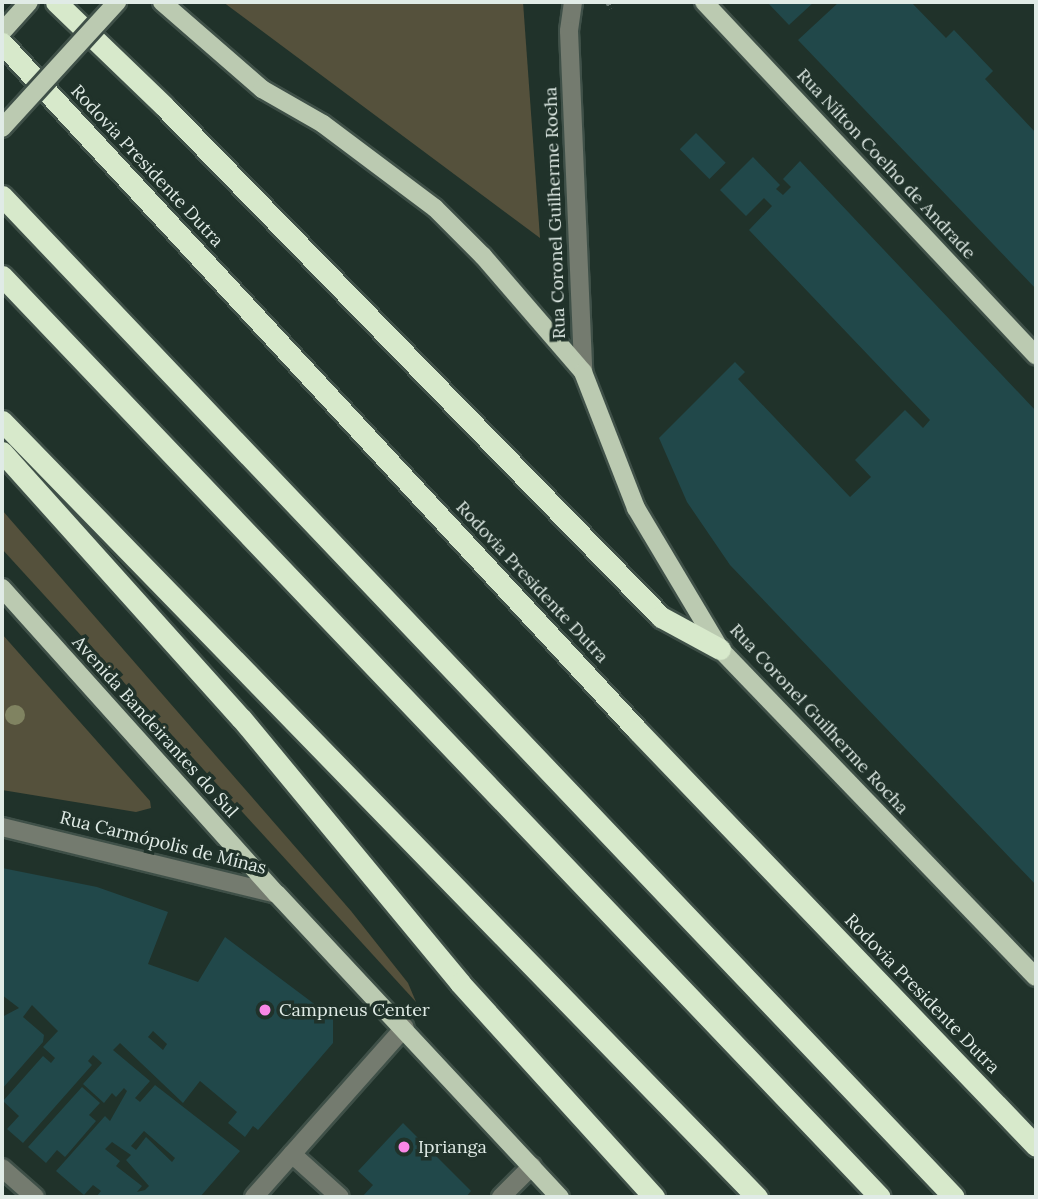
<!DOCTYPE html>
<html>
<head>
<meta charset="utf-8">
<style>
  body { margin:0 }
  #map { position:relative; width:1038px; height:1199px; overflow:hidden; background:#20322a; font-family:Lora,serif }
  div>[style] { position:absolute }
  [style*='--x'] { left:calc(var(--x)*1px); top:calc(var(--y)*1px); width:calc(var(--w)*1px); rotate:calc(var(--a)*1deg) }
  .green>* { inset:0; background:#55513c }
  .building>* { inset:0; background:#21484a; transform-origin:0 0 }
  .path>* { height:4.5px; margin-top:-2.25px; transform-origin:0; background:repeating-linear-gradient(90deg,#67766f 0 3.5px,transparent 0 7px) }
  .roads { filter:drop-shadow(2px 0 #3f5048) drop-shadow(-2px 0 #3f5048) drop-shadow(0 2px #3f5048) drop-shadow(0 -2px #3f5048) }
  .minor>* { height:18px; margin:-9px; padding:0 9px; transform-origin:9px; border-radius:9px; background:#747b6f }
  .major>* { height:18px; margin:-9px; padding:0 9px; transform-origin:9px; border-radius:9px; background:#bbcab1 }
  .highway>* { height:21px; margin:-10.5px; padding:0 10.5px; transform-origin:10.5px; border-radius:10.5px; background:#d7e9cb }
  .bridges { filter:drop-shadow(2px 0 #3f5048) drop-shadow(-2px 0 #3f5048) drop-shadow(0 2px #3f5048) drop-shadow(0 -2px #3f5048) }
  .major-bridge>* { height:18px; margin:-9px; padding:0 9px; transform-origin:9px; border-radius:9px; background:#bbcab1 }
  .trees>* { width:20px; height:20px; margin:-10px; border-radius:50%; background:#808361 }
  .dots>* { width:19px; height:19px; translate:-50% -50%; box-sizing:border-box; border:4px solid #20322a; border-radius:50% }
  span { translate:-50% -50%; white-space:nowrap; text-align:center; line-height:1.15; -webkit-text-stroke:7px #20322a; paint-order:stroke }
  .street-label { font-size:18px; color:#e0ebe6 }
  .poi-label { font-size:18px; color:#e0ebe6 }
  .left { translate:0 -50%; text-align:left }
  .frame { position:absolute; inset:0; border:4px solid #e0ebe6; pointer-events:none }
</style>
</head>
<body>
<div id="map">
  <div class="green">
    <i style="clip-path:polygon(223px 2px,523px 2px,540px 238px)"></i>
    <i style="clip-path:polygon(2px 510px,351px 911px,408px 983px,416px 1002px,2px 549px)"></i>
    <i style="clip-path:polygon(2px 634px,150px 801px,151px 808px,136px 812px,2px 790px)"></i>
  </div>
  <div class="building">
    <i style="clip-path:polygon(767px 2px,814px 2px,789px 25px)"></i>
    <i style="clip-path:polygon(839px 2px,911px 2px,946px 38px,954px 30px,993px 71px,985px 79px,1036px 133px,1036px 289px,798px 40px)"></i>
    <i style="left:696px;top:133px;width:42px;height:23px;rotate:45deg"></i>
    <i style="clip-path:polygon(753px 157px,780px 185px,776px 189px,783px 195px,791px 187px,783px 179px,800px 161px,1036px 411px,1036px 885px,730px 565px,687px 502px,659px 438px,735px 362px,745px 372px,738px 379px,850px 497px,871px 477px,855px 460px,905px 410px,923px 428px,930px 420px,749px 230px,772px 206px,764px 198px,746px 216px,720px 190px)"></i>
    <i style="clip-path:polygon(evenodd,2px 868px,97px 887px,168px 912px,148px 964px,198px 982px,225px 937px,333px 1018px,333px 1043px,258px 1130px,253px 1126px,245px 1137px,228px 1123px,237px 1112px,200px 1081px,183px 1103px,120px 1043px,113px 1050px,150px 1081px,135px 1098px,140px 1102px,155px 1085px,240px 1151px,200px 1197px,96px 1197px,101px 1191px,93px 1185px,84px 1195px,56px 1171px,105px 1116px,110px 1121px,127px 1091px,124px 1088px,116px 1097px,112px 1093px,104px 1103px,83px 1084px,102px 1063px,93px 1055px,88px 1061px,92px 1065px,23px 1143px,7px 1129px,19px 1116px,3px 1101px,43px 1056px,51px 1063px,55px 1058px,43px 1047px,58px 1031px,32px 1005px,23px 1017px,44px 1035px,43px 1042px,2px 1089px,2px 1017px,19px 1008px,2px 995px,2px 868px,153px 1031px,167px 1044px,163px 1050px,148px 1037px,153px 1031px,2px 868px,144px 1131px,175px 1158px,172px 1162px,146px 1137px,136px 1150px,131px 1146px,144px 1131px,2px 868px,112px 1142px,131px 1155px,126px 1160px,149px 1186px,145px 1190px,137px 1192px,142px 1186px,116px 1166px,120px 1161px,105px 1149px,112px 1142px)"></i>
    <i style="clip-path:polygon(82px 1087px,100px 1103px,89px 1115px,96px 1121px,65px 1157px,57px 1150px,46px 1163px,28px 1147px)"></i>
    <i style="clip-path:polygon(403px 1123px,471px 1191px,466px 1197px,362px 1197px,373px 1185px,358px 1171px)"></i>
  </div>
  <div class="path">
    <i style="--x:608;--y:2;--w:7;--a:63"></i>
  </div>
  <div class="roads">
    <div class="minor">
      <i style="--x:573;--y:2;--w:29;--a:98"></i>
      <i style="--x:569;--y:31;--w:341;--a:87.6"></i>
      <i style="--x:2;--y:827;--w:283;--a:13.7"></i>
      <i style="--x:292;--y:1154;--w:64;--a:41.9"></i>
      <i style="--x:2;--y:1168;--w:44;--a:41.3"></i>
      <i style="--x:254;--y:1197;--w:227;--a:-48.4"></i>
      <i style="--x:501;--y:1197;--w:44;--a:-45"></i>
    </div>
    <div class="major">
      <i style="--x:162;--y:2;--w:133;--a:41"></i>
      <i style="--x:262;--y:89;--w:70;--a:29.8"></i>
      <i style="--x:323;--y:124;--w:140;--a:36.9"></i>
      <i style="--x:435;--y:208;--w:68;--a:45"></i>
      <i style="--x:483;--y:256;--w:153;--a:49.2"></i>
      <i style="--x:583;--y:372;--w:146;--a:68.7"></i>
      <i style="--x:636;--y:508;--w:164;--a:59.2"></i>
      <i style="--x:720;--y:649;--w:455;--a:46.1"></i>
      <i style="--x:704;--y:2;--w:485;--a:46.8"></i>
      <i style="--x:2;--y:32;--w:40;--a:-48"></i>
      <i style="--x:2;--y:588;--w:411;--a:48.1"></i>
      <i style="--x:277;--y:894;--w:415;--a:47"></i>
    </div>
    <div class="highway">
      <i style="--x:56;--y:2;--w:150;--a:43.9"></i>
      <i style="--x:164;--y:106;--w:713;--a:45.8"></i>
      <i style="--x:661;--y:617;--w:67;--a:28.5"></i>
      <i style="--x:2;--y:43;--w:936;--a:47.25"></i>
      <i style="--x:637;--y:730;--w:576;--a:46.19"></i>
      <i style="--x:2;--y:196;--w:1381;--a:46.44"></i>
      <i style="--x:2;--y:276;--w:1272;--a:46.37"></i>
      <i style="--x:2;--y:421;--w:1083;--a:45.79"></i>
      <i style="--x:2;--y:452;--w:358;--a:48.1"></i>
      <i style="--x:241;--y:718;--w:344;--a:50.4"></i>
      <i style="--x:460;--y:983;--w:289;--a:47.8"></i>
    </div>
  </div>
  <div class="bridges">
    <div class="major-bridge">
      <i style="--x:2;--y:128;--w:171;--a:-47.6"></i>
    </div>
  </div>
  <div class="trees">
    <i style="left:15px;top:715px"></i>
  </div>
  <div class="dots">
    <i style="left:265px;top:1010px;background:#fa87e7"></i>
    <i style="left:404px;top:1147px;background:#fa87e7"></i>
  </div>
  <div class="street-label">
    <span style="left:886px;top:164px;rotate:47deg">Rua Nílton Coelho de Andrade</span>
    <span style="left:147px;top:166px;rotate:47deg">Rodovia Presidente Dutra</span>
    <span style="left:555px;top:213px;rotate:-92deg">Rua Coronel Guilherme Rocha</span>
    <span style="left:532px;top:582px;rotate:47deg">Rodovia Presidente Dutra</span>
    <span style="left:819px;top:719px;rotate:47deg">Rua Coronel Guilherme Rocha</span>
    <span style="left:155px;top:727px;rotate:48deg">Avenida Bandeirantes do Sul</span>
    <span style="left:163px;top:843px;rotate:14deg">Rua Carmópolis de Minas</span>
    <span style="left:922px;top:994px;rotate:46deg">Rodovia Presidente Dutra</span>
  </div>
  <div class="poi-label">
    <span class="left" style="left:279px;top:1010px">Campneus Center</span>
    <span class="left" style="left:418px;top:1147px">Iprianga</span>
  </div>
  <div class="frame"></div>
</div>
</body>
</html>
